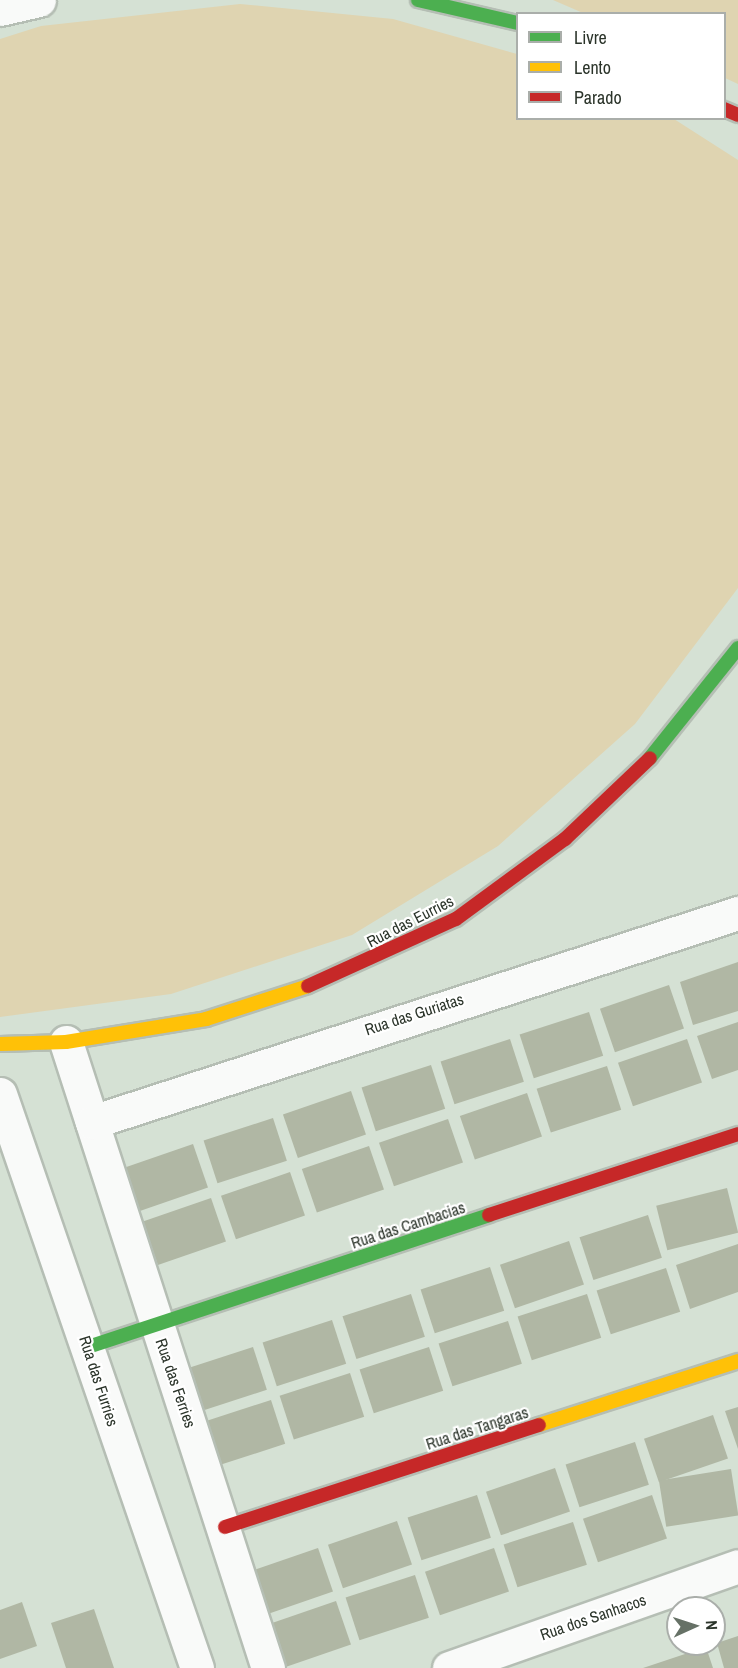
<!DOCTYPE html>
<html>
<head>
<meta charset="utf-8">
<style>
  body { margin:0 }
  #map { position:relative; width:738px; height:1668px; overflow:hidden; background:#d5e1d4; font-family:"Archivo Narrow",sans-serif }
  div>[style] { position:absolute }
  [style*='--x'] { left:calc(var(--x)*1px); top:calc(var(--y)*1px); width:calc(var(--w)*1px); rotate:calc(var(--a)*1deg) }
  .green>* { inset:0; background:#dfd4b1 }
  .building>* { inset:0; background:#b0b7a4; transform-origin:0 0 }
  .roads { filter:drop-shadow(2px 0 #b5beb4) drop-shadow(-2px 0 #b5beb4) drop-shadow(0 2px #b5beb4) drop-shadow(0 -2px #b5beb4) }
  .street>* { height:33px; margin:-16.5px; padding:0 16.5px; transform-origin:16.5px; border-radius:16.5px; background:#f9faf9 }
  .fast>* { height:14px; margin:-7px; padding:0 7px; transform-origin:7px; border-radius:7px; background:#4caf50 }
  .slow>* { height:14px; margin:-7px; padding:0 7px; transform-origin:7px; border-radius:7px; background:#ffc107 }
  .jam>* { height:14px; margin:-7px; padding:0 7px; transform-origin:7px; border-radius:7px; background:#c62828 }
  span { translate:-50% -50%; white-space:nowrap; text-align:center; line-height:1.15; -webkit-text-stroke:4.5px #fff; paint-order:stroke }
  .street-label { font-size:16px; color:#2b342a }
  .legend { position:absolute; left:516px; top:12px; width:210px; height:108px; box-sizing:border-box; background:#fff; border:2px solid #aaaeaa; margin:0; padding:8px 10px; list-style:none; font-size:18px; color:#2b342a }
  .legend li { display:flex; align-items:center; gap:12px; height:30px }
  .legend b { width:30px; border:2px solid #aaaeaa }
  .north { position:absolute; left:666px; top:1596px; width:60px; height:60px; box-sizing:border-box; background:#fff; border:2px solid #aaaeaa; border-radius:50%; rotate:87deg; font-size:16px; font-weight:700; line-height:24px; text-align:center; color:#2b342a }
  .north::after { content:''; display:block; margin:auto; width:21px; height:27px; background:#667166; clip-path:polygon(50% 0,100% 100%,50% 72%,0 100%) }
</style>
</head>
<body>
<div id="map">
  <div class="green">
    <i style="clip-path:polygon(553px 0,738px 0,738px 84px,725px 78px,724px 14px,583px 13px)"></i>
    <i style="clip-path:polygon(240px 4px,393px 19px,517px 54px,518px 118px,674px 119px,738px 160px,738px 588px,635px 724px,498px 846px,352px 935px,171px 994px,0 1017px,0 39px,41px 26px)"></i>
  </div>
  <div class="building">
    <i style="clip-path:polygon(738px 962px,738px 1011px,693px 1025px,680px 982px)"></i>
    <i style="left:669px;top:985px;width:46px;height:73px;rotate:71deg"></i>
    <i style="left:589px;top:1012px;width:46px;height:73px;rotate:72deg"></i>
    <i style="clip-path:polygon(738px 1022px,738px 1070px,712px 1079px,697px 1036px)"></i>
    <i style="left:510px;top:1039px;width:45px;height:73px;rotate:72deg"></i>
    <i style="left:687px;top:1039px;width:46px;height:73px;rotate:71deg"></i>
    <i style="left:431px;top:1065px;width:46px;height:73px;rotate:72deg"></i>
    <i style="left:607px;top:1066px;width:46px;height:74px;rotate:72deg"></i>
    <i style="left:351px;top:1091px;width:46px;height:72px;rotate:71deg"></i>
    <i style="left:527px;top:1093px;width:46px;height:71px;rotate:71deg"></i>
    <i style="left:273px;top:1118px;width:45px;height:73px;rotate:72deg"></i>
    <i style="left:448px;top:1119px;width:46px;height:73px;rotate:71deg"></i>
    <i style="left:193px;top:1144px;width:46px;height:72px;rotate:71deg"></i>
    <i style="left:369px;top:1146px;width:46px;height:71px;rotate:71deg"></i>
    <i style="left:290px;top:1172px;width:46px;height:73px;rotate:71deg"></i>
    <i style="left:727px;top:1188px;width:46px;height:73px;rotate:76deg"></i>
    <i style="left:211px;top:1198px;width:46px;height:72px;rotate:71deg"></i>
    <i style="left:648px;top:1215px;width:45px;height:72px;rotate:72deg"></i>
    <i style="left:569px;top:1241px;width:46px;height:73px;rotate:71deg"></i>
    <i style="clip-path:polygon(738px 1244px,738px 1292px,690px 1309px,676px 1265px)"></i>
    <i style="left:490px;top:1267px;width:46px;height:73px;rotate:72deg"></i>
    <i style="left:666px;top:1268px;width:46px;height:73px;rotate:72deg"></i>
    <i style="left:411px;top:1294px;width:45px;height:72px;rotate:72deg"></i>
    <i style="left:587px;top:1294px;width:46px;height:73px;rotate:72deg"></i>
    <i style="left:332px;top:1320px;width:46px;height:73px;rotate:72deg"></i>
    <i style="left:508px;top:1321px;width:45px;height:73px;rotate:72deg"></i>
    <i style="left:253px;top:1347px;width:45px;height:72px;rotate:72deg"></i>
    <i style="left:429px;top:1347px;width:46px;height:73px;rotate:72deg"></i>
    <i style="left:350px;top:1373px;width:46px;height:74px;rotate:72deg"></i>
    <i style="left:271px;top:1400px;width:46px;height:73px;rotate:72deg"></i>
    <i style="clip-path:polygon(738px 1407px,738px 1449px,725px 1411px)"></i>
    <i style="left:713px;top:1415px;width:46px;height:73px;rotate:71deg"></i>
    <i style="left:635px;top:1442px;width:45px;height:73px;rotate:72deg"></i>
    <i style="left:555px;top:1468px;width:46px;height:73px;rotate:71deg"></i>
    <i style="left:731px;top:1469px;width:47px;height:73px;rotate:81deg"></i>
    <i style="left:477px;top:1495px;width:45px;height:73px;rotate:72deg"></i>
    <i style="left:652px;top:1495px;width:46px;height:73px;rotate:71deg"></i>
    <i style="left:397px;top:1521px;width:46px;height:73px;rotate:71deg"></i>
    <i style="left:573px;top:1522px;width:45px;height:73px;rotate:72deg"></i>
    <i style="left:318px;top:1548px;width:46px;height:72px;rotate:71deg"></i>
    <i style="left:494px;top:1548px;width:46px;height:73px;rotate:71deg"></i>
    <i style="left:415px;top:1575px;width:45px;height:73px;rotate:72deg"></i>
    <i style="left:336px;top:1601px;width:46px;height:73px;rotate:71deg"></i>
    <i style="clip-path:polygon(22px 1602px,37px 1646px,0 1659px,0 1610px)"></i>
    <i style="clip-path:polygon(94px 1609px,114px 1668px,66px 1668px,51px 1623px)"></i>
    <i style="clip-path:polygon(738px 1636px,738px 1668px,724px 1668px,717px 1643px)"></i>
    <i style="clip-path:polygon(706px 1647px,713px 1668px,643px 1668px)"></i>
  </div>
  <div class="roads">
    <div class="street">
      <i style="--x:0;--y:9;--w:40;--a:-13"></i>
      <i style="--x:66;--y:1042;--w:658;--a:72.12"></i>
      <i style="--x:0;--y:1094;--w:607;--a:71.06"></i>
      <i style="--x:92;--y:1122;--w:679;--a:-17.93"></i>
      <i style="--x:449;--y:1668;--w:306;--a:-19.4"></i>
    </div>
    <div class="fast">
      <i style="--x:418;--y:0;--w:103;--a:13"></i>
      <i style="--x:650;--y:758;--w:141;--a:-51.3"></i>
      <i style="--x:88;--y:1347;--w:422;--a:-18.2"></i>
    </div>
    <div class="slow">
      <i style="--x:0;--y:1044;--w:66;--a:-1.7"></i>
      <i style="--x:66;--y:1042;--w:142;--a:-9.3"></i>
      <i style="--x:206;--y:1019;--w:107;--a:-17.9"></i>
      <i style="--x:539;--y:1425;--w:209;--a:-17.8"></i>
    </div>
    <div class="jam">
      <i style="--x:724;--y:109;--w:15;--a:23"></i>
      <i style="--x:308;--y:986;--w:162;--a:-24.4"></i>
      <i style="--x:456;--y:919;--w:135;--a:-36.3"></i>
      <i style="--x:565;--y:839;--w:117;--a:-43.6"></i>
      <i style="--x:489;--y:1215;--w:262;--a:-18"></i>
      <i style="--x:225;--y:1527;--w:330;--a:-18"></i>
    </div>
  </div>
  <div class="street-label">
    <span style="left:410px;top:921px;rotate:-27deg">Rua das Eurries</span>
    <span style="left:414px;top:1014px;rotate:-18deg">Rua das Guriatas</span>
    <span style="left:408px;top:1225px;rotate:-18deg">Rua das Cambacias</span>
    <span style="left:99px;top:1381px;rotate:72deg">Rua das Furries</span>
    <span style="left:176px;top:1383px;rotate:71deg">Rua das Ferries</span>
    <span style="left:477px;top:1428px;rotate:-18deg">Rua das Tangaras</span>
    <span style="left:593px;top:1617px;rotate:-19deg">Rua dos Sanhacos</span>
  </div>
  <ul class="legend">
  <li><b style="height:8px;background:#4caf50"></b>Livre</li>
  <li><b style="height:8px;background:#ffc107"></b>Lento</li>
  <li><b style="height:8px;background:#c62828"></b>Parado</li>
  </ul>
  <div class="north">N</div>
</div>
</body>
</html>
